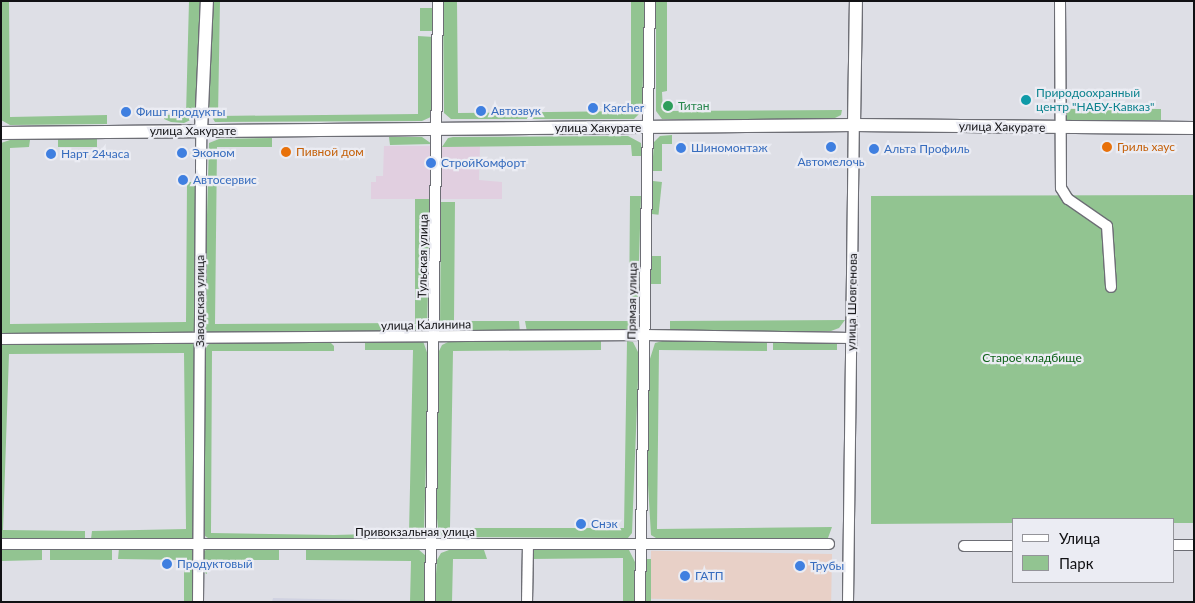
<!DOCTYPE html>
<html>
<head>
<meta charset="utf-8">
<style>
  body { margin:0 }
  #map { position:relative; width:1195px; height:603px; overflow:hidden; background:#dedfe6; font-family:Lato,sans-serif }
  div>[style] { position:absolute }
  [style*='--x'] { left:calc(var(--x)*1px); top:calc(var(--y)*1px); width:calc(var(--w)*1px); rotate:calc(var(--a)*1deg) }
  .commercial>* { inset:0; background:#e1cfe0 }
  .industrial>* { inset:0; background:#e8d0c7; transform-origin:0 0 }
  .built>* { inset:0; background:#d0d2e1 }
  .green>* { inset:0; background:#92c491; transform-origin:0 0 }
  .roads { filter:drop-shadow(1px 0 #6d6e75) drop-shadow(-1px 0 #6d6e75) drop-shadow(0 1px #6d6e75) drop-shadow(0 -1px #6d6e75) }
  .minor>* { height:10px; margin:-5px; padding:0 5px; transform-origin:5px; border-radius:5px; background:#fff }
  .major>* { height:12px; margin:-6px; padding:0 6px; transform-origin:6px; border-radius:6px; background:#fff }
  .dots>* { width:14px; height:14px; translate:-50% -50%; box-sizing:border-box; border:2px solid #ebecf3; border-radius:50% }
  span { translate:-50% -50%; white-space:nowrap; text-align:center; line-height:1.15; -webkit-text-stroke:4.5px #ebecf3; paint-order:stroke }
  .culture-label { font-size:12px; color:#0d838f }
  .left { translate:0 -50%; text-align:left }
  .leisure-label { font-size:12px; color:#27864d }
  .shop-label { font-size:12px; color:#366cbe }
  .street-label { font-size:12px; color:#111114 }
  .food-label { font-size:12px; color:#c56008 }
  .park-label { font-size:12px; color:#0f6219 }
  .frame { position:absolute; inset:0; border:2px solid #111114; pointer-events:none }
  .legend { position:absolute; left:1012px; top:518px; width:162px; height:65px; box-sizing:border-box; background:#ebecf3; border:1px solid #94949a; margin:0; padding:6px 9px; list-style:none; font-size:15px; color:#111114 }
  .legend li { display:flex; align-items:center; gap:10px; height:25px }
  .legend b { width:25px; border:1px solid #94949a }
</style>
</head>
<body>
<div id="map">
  <div class="commercial">
    <i style="clip-path:polygon(384px 146px,480px 146px,479px 180px,502px 182px,502px 199px,371px 199px,371px 182px,376px 182px,376px 176px,383px 176px)"></i>
  </div>
  <div class="industrial">
    <i style="left:832px;top:554px;width:48px;height:181px;rotate:91deg"></i>
  </div>
  <div class="built">
    <i style="clip-path:polygon(273px 598px,360px 600px,360px 602px,272px 602px)"></i>
  </div>
  <div class="green">
    <i style="clip-path:polygon(1px 1px,9px 1px,10px 117px,107px 115px,107px 124px,10px 125px,1px 120px)"></i>
    <i style="clip-path:polygon(189px 1px,202px 1px,197px 117px,184px 123px,171px 122px,164px 119px,164px 115px,186px 114px)"></i>
    <i style="clip-path:polygon(213px 1px,220px 1px,218px 116px,418px 114px,418px 36px,434px 37px,433px 116px,422px 121px,215px 122px,209px 112px)"></i>
    <i style="clip-path:polygon(443px 1px,457px 1px,458px 113px,631px 111px,631px 1px,645px 1px,642px 111px,634px 119px,451px 119px,444px 113px)"></i>
    <i style="clip-path:polygon(656px 1px,667px 1px,667px 91px,662px 92px,663px 111px,842px 110px,841px 115px,833px 119px,662px 119px,656px 111px)"></i>
    <i style="left:420px;top:8px;width:14px;height:23px"></i>
    <i style="left:1063px;top:109px;width:98px;height:11px"></i>
    <i style="clip-path:polygon(672px 135px,672px 144px,662px 144px,662px 171px,652px 171px,654px 142px,660px 136px)"></i>
    <i style="clip-path:polygon(628px 136px,641px 143px,642px 156px,632px 156px,631px 145px,442px 147px,448px 138px,453px 137px)"></i>
    <i style="clip-path:polygon(389px 137px,422px 137px,432px 144px,390px 145px)"></i>
    <i style="left:97px;top:138px;width:9px;height:39px;rotate:90deg"></i>
    <i style="clip-path:polygon(272px 138px,272px 147px,217px 147px,215px 324px,415px 323px,415px 199px,430px 199px,427px 331px,207px 332px,204px 324px,209px 143px,219px 139px)"></i>
    <i style="clip-path:polygon(10px 140px,30px 140px,29px 147px,10px 148px,10px 324px,186px 322px,187px 182px,197px 182px,194px 331px,187px 334px,1px 335px,1px 143px)"></i>
    <i style="left:653px;top:181px;width:9px;height:33px;rotate:6deg"></i>
    <i style="clip-path:polygon(1194px 195px,1194px 523px,1174px 523px,1174px 519px,1014px 519px,1014px 523px,871px 524px,871px 196px)"></i>
    <i style="clip-path:polygon(630px 196px,641px 196px,637px 325px,627px 332px,527px 332px,525px 321px,629px 321px)"></i>
    <i style="clip-path:polygon(441px 202px,455px 202px,454px 321px,519px 321px,520px 333px,440px 331px)"></i>
    <i style="left:651px;top:256px;width:10px;height:28px"></i>
    <i style="clip-path:polygon(845px 320px,839px 328px,831px 331px,670px 331px,670px 321px)"></i>
    <i style="clip-path:polygon(666px 340px,767px 342px,767px 351px,659px 350px,657px 529px,832px 527px,828px 538px,656px 538px,651px 535px,646px 451px,648px 365px,655px 343px)"></i>
    <i style="clip-path:polygon(190px 341px,196px 346px,195px 538px,91px 539px,92px 531px,186px 529px,184px 353px,9px 354px,3px 530px,85px 531px,85px 539px,1px 538px,1px 343px)"></i>
    <i style="clip-path:polygon(423px 341px,429px 358px,424px 532px,420px 540px,211px 540px,205px 536px,204px 351px,208px 345px,212px 342px,330px 342px,334px 346px,334px 351px,212px 351px,211px 533px,334px 535px,409px 533px,413px 350px,365px 350px,365px 342px)"></i>
    <i style="clip-path:polygon(601px 341px,601px 350px,453px 351px,450px 528px,624px 528px,627px 341px,633px 342px,639px 354px,632px 533px,628px 538px,443px 537px,438px 528px,436px 508px,439px 351px,442px 345px,448px 342px)"></i>
    <i style="left:837px;top:342px;width:8px;height:64px;rotate:90deg"></i>
    <i style="clip-path:polygon(119px 548px,194px 550px,195px 602px,184px 602px,184px 560px,118px 559px)"></i>
    <i style="clip-path:polygon(623px 548px,629px 550px,635px 562px,634px 602px,623px 602px,623px 558px,530px 559px,534px 549px)"></i>
    <i style="clip-path:polygon(1px 549px,42px 550px,42px 560px,2px 561px,1px 577px)"></i>
    <i style="left:112px;top:549px;width:11px;height:62px;rotate:90deg"></i>
    <i style="clip-path:polygon(279px 549px,279px 560px,207px 560px,207px 574px,203px 572px,202px 552px,206px 550px)"></i>
    <i style="clip-path:polygon(306px 549px,418px 549px,426px 556px,426px 602px,410px 602px,411px 561px,306px 560px)"></i>
    <i style="clip-path:polygon(449px 550px,484px 550px,487px 559px,453px 559px,452px 602px,434px 602px,437px 560px,441px 553px)"></i>
    <i style="left:644px;top:559px;width:7px;height:43px"></i>
  </div>
  <div class="roads">
    <div class="minor">
      <i style="--x:1060;--y:1;--w:187;--a:89.7"></i>
      <i style="--x:1061;--y:188;--w:13;--a:58"></i>
      <i style="--x:1068;--y:199;--w:47;--a:34.7"></i>
      <i style="--x:1107;--y:226;--w:61;--a:86.2"></i>
      <i style="--x:1;--y:339;--w:643;--a:-0.36"></i>
      <i style="--x:644;--y:335;--w:208;--a:0.8"></i>
      <i style="--x:1;--y:544;--w:828;--a:0"></i>
      <i style="--x:1174;--y:545;--w:20;--a:0"></i>
      <i style="--x:964;--y:546;--w:50;--a:0"></i>
      <i style="--x:198;--y:602;--w:471;--a:-89.6"></i>
      <i style="--x:430;--y:602;--w:601;--a:-89.24"></i>
      <i style="--x:527;--y:602;--w:58;--a:-89"></i>
      <i style="--x:640;--y:602;--w:601;--a:-89.05"></i>
      <i style="--x:848;--y:602;--w:477;--a:-89.3"></i>
    </div>
    <div class="major">
      <i style="--x:854;--y:125;--w:124;--a:-89.1"></i>
      <i style="--x:201;--y:131;--w:130;--a:-87.4"></i>
      <i style="--x:1;--y:133;--w:853;--a:-0.54"></i>
      <i style="--x:854;--y:125;--w:340;--a:0.5"></i>
    </div>
  </div>
  <div class="dots">
    <i style="left:1026px;top:100px;background:#0f9aa8"></i>
    <i style="left:668px;top:106px;background:#2e9e5b"></i>
    <i style="left:593px;top:108px;background:#3f7fe0"></i>
    <i style="left:481px;top:111px;background:#3f7fe0"></i>
    <i style="left:126px;top:112px;background:#3f7fe0"></i>
    <i style="left:831px;top:147px;background:#3f7fe0"></i>
    <i style="left:1107px;top:147px;background:#e8710a"></i>
    <i style="left:681px;top:148px;background:#3f7fe0"></i>
    <i style="left:874px;top:149px;background:#3f7fe0"></i>
    <i style="left:286px;top:152px;background:#e8710a"></i>
    <i style="left:182px;top:153px;background:#3f7fe0"></i>
    <i style="left:51px;top:154px;background:#3f7fe0"></i>
    <i style="left:431px;top:163px;background:#3f7fe0"></i>
    <i style="left:183px;top:180px;background:#3f7fe0"></i>
    <i style="left:581px;top:524px;background:#3f7fe0"></i>
    <i style="left:167px;top:564px;background:#3f7fe0"></i>
    <i style="left:800px;top:566px;background:#3f7fe0"></i>
    <i style="left:685px;top:576px;background:#3f7fe0"></i>
  </div>
  <div class="culture-label">
    <span class="left" style="left:1036px;top:100px">Природоохранный<br>центр "НАБУ-Кавказ"</span>
  </div>
  <div class="leisure-label">
    <span class="left" style="left:678px;top:106px">Титан</span>
  </div>
  <div class="shop-label">
    <span class="left" style="left:603px;top:108px">Karcher</span>
    <span class="left" style="left:491px;top:111px">Автозвук</span>
    <span class="left" style="left:136px;top:112px">Фишт продукты</span>
    <span class="left" style="left:691px;top:148px">Шиномонтаж</span>
    <span class="left" style="left:884px;top:149px">Альта Профиль</span>
    <span class="left" style="left:192px;top:153px">Эконом</span>
    <span class="left" style="left:61px;top:154px">Нарт 24часа</span>
    <span style="left:831px;top:162px">Автомелочь</span>
    <span class="left" style="left:441px;top:163px">СтройКомфорт</span>
    <span class="left" style="left:193px;top:180px">Автосервис</span>
    <span class="left" style="left:591px;top:524px">Снэк</span>
    <span class="left" style="left:177px;top:564px">Продуктовый</span>
    <span class="left" style="left:810px;top:566px">Трубы</span>
    <span class="left" style="left:695px;top:576px">ГАТП</span>
  </div>
  <div class="street-label">
    <span style="left:1002px;top:127px;rotate:1deg">улица Хакурате</span>
    <span style="left:598px;top:128px">улица Хакурате</span>
    <span style="left:193px;top:131px">улица Хакурате</span>
    <span style="left:423px;top:256px;rotate:-89deg">Тульская улица</span>
    <span style="left:200px;top:301px;rotate:-90deg">Заводская улица</span>
    <span style="left:632px;top:301px;rotate:-89deg">Прямая улица</span>
    <span style="left:852px;top:302px;rotate:-89deg">улица Шовгенова</span>
    <span style="left:426px;top:325px;rotate:-1deg">улица Калинина</span>
    <span style="left:415px;top:532px">Привокзальная улица</span>
  </div>
  <div class="food-label">
    <span class="left" style="left:1117px;top:147px">Гриль хаус</span>
    <span class="left" style="left:296px;top:152px">Пивной дом</span>
  </div>
  <div class="park-label">
    <span style="left:1032px;top:358px">Старое кладбище</span>
  </div>
  <div class="frame"></div>
  <ul class="legend">
  <li><b style="height:6px;background:#fff"></b>Улица</li>
  <li><b style="height:14px;background:#92c491"></b>Парк</li>
  </ul>
</div>
</body>
</html>
